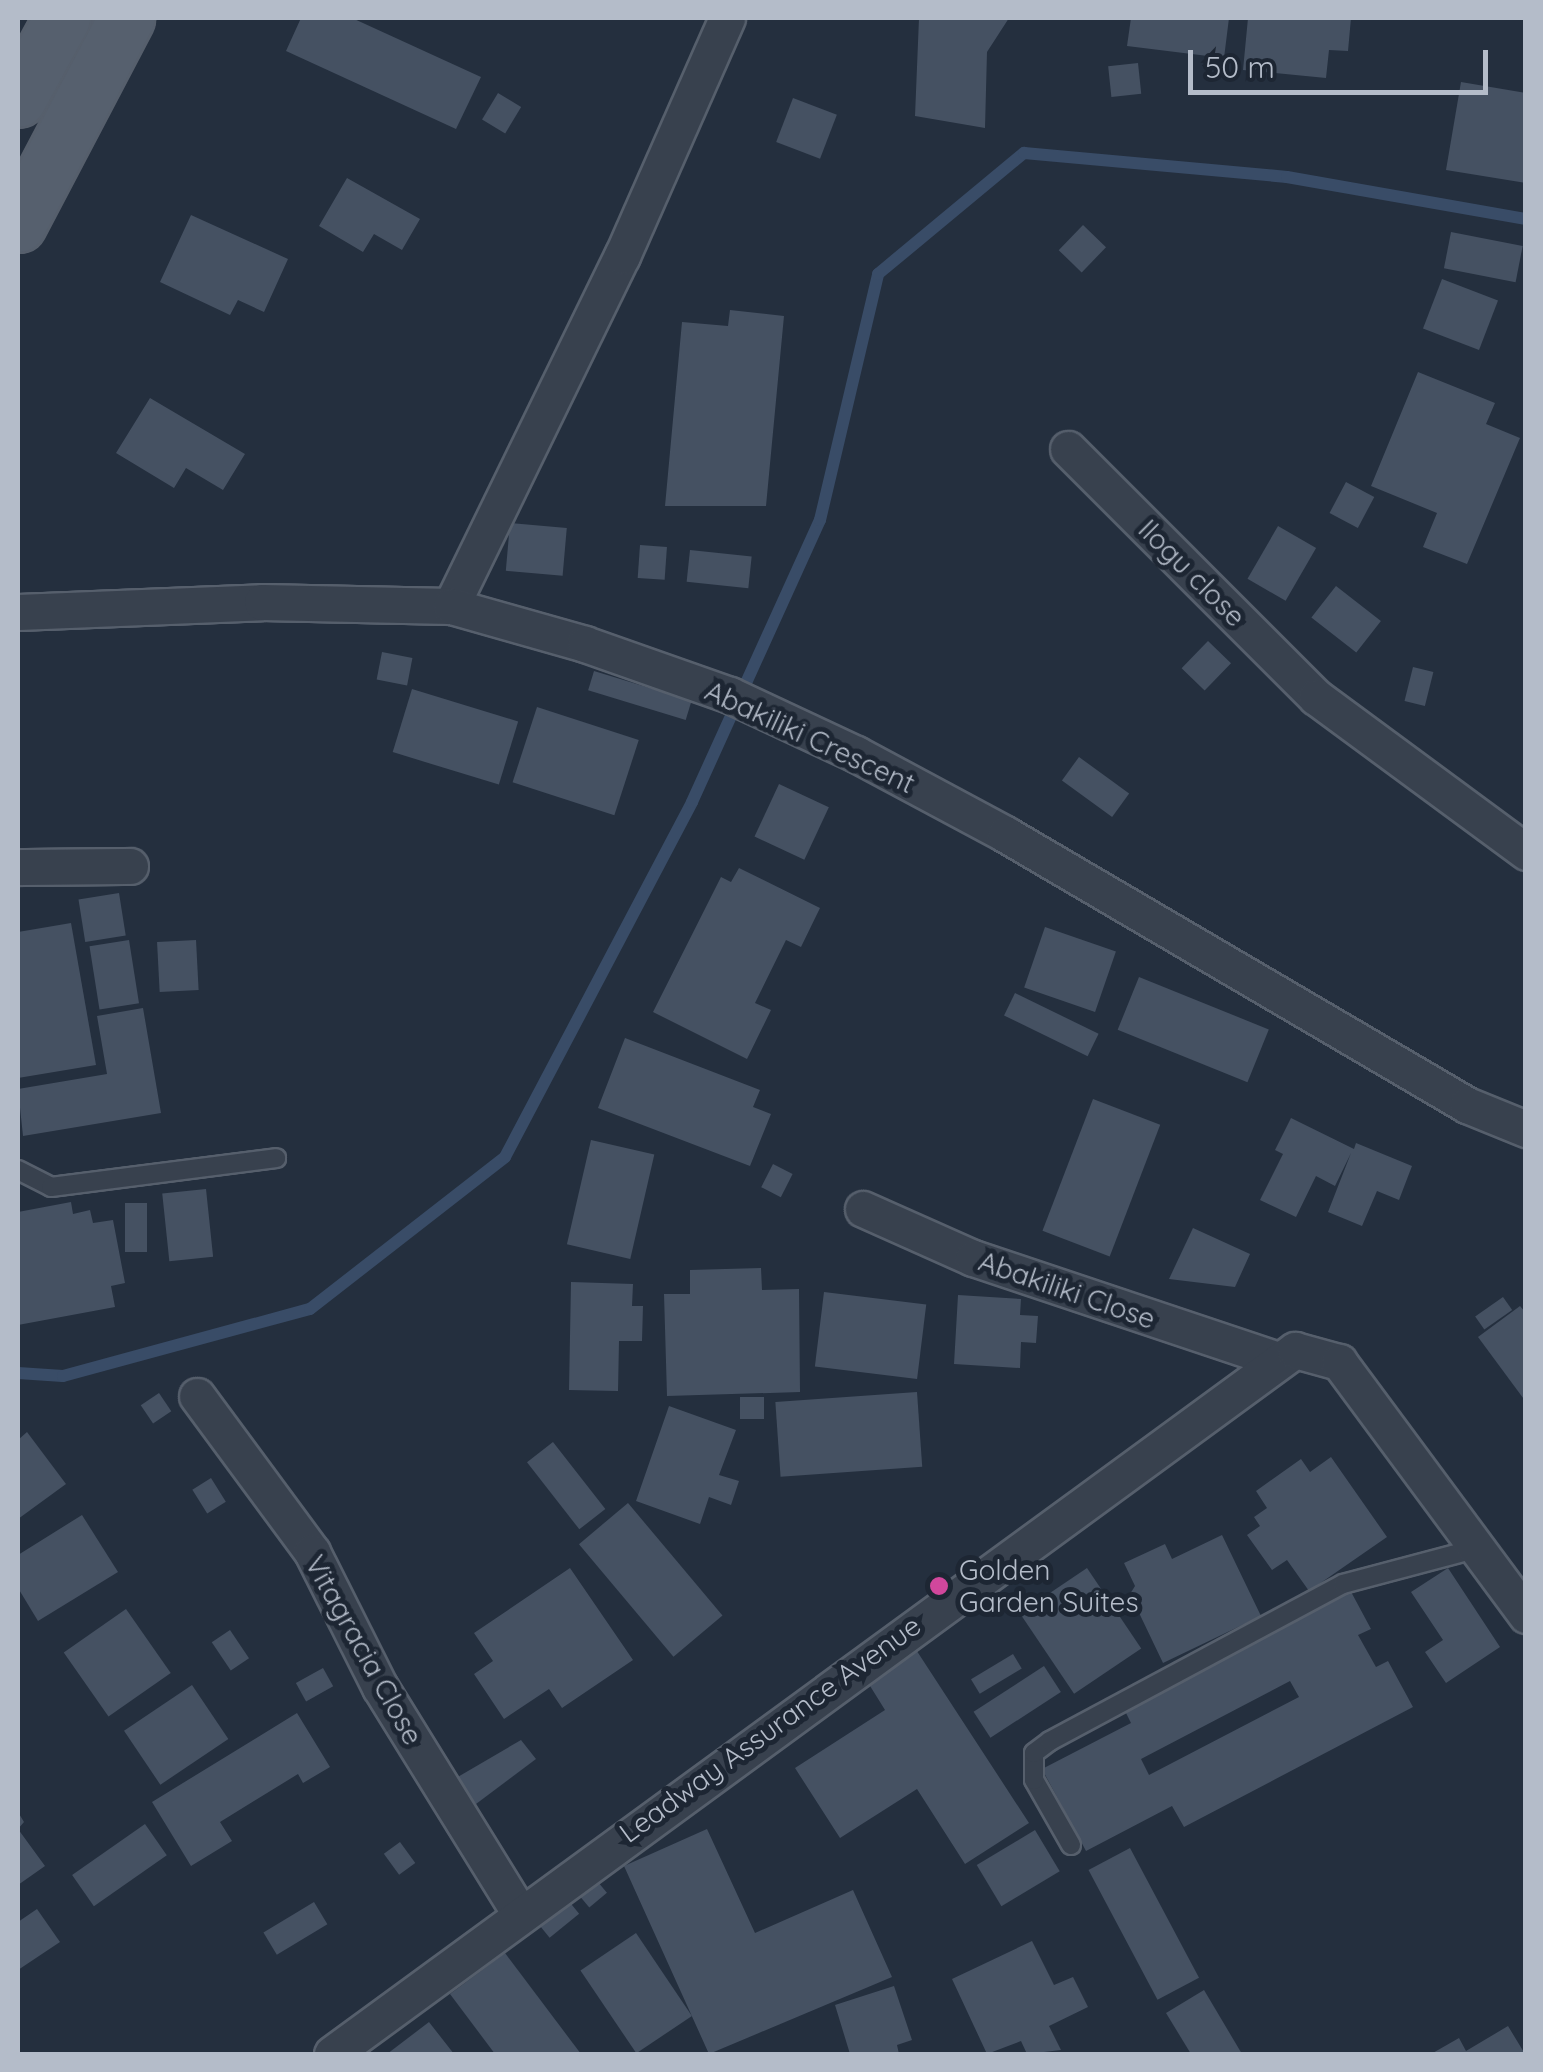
<!DOCTYPE html>
<html>
<head>
<meta charset="utf-8">
<style>
  body { margin:0 }
  #map { position:relative; width:1543px; height:2072px; overflow:hidden; background:#242f3e; font-family:Quicksand,sans-serif }
  div>[style] { position:absolute }
  [style*='--x'] { left:calc(var(--x)*1px); top:calc(var(--y)*1px); width:calc(var(--w)*1px); rotate:calc(var(--a)*1deg) }
  .stream>* { height:12px; margin:-6px; padding:0 6px; transform-origin:6px; border-radius:6px; background:#394c67 }
  .building>* { inset:0; background:#455162; transform-origin:0 0 }
  .roads { filter:drop-shadow(2px 0 #565f6c) drop-shadow(-2px 0 #565f6c) drop-shadow(0 2px #565f6c) drop-shadow(0 -2px #565f6c) }
  .service>* { height:18px; margin:-9px; padding:0 9px; transform-origin:9px; border-radius:9px; background:#38414e }
  .minor>* { height:35px; margin:-17.5px; padding:0 17.5px; transform-origin:17.5px; border-radius:17.5px; background:#38414e }
  .primary>* { height:55px; margin:-27.5px; padding:0 27.5px; transform-origin:27.5px; border-radius:27.5px; background:#56606e }
  .dots>* { width:28px; height:28px; translate:-50% -50%; box-sizing:border-box; border:5px solid #1d2633; border-radius:50% }
  span { translate:-50% -50%; white-space:nowrap; text-align:center; line-height:1.15; -webkit-text-stroke:10px #1d2633; paint-order:stroke }
  .street-label { font-size:28px; color:#b4bcc9 }
  .poi-label { font-size:28px; color:#b4bcc9 }
  .left { translate:0 -50%; text-align:left }
  .frame { position:absolute; inset:0; border:20px solid #b4bcc9; pointer-events:none }
  .scale { position:absolute; left:1188px; top:50px; width:300px; height:45px; box-sizing:border-box; border:5px solid #b4bcc9; border-top:0; padding-left:12px; font-size:30px; line-height:35px; white-space:nowrap; color:#b4bcc9; -webkit-text-stroke:8px #1d2633; paint-order:stroke }
</style>
</head>
<body>
<div id="map">
  <div class="stream">
    <i style="--x:18;--y:1373;--w:45;--a:3.8"></i>
    <i style="--x:63;--y:1376;--w:256;--a:-15.2"></i>
    <i style="--x:310;--y:1309;--w:247;--a:-37.9"></i>
    <i style="--x:505;--y:1157;--w:401;--a:-62.2"></i>
    <i style="--x:692;--y:802;--w:310;--a:-65.6"></i>
    <i style="--x:820;--y:520;--w:253;--a:-76.7"></i>
    <i style="--x:878;--y:274;--w:190;--a:-39.7"></i>
    <i style="--x:1024;--y:153;--w:264;--a:5.2"></i>
    <i style="--x:1287;--y:177;--w:243;--a:10"></i>
  </div>
  <div class="building">
    <i style="clip-path:polygon(301px 18px,352px 18px,481px 77px,456px 129px,286px 51px)"></i>
    <i style="clip-path:polygon(919px 18px,1009px 18px,987px 52px,985px 128px,915px 116px)"></i>
    <i style="clip-path:polygon(1131px 18px,1229px 18px,1224px 58px,1127px 46px)"></i>
    <i style="clip-path:polygon(1248px 18px,1351px 18px,1348px 51px,1329px 50px,1326px 78px,1243px 70px)"></i>
    <i style="left:1138px;top:63px;width:31px;height:30px;rotate:84deg"></i>
    <i style="clip-path:polygon(1461px 82px,1526px 93px,1526px 183px,1446px 170px)"></i>
    <i style="left:498px;top:93px;width:27px;height:31px;rotate:31deg"></i>
    <i style="left:793px;top:98px;width:47px;height:47px;rotate:21deg"></i>
    <i style="clip-path:polygon(347px 178px,420px 219px,402px 250px,374px 234px,363px 252px,319px 226px)"></i>
    <i style="clip-path:polygon(191px 215px,288px 259px,264px 312px,238px 300px,230px 315px,160px 282px)"></i>
    <i style="left:1083px;top:225px;width:32px;height:35px;rotate:44deg"></i>
    <i style="left:1451px;top:232px;width:73px;height:37px;rotate:11deg"></i>
    <i style="left:1442px;top:279px;width:60px;height:53px;rotate:21deg"></i>
    <i style="clip-path:polygon(730px 310px,784px 316px,766px 506px,665px 506px,682px 322px,728px 326px)"></i>
    <i style="clip-path:polygon(1418px 372px,1495px 403px,1486px 424px,1520px 438px,1467px 564px,1423px 547px,1437px 513px,1371px 486px)"></i>
    <i style="clip-path:polygon(150px 398px,245px 454px,223px 490px,186px 468px,174px 488px,116px 453px)"></i>
    <i style="left:1346px;top:482px;width:32px;height:35px;rotate:28deg"></i>
    <i style="left:510px;top:523px;width:57px;height:48px;rotate:5deg"></i>
    <i style="left:1278px;top:526px;width:44px;height:61px;rotate:30deg"></i>
    <i style="left:640px;top:545px;width:27px;height:33px;rotate:4deg"></i>
    <i style="left:690px;top:550px;width:62px;height:32px;rotate:6deg"></i>
    <i style="left:1336px;top:586px;width:57px;height:40px;rotate:38deg"></i>
    <i style="left:1208px;top:641px;width:32px;height:38px;rotate:44deg"></i>
    <i style="left:382px;top:652px;width:31px;height:28px;rotate:11deg"></i>
    <i style="left:1413px;top:667px;width:21px;height:35px;rotate:14deg"></i>
    <i style="left:594px;top:671px;width:102px;height:20px;rotate:17deg"></i>
    <i style="left:412px;top:689px;width:111px;height:66px;rotate:17deg"></i>
    <i style="left:537px;top:707px;width:107px;height:79px;rotate:18deg"></i>
    <i style="left:1079px;top:757px;width:62px;height:29px;rotate:36deg"></i>
    <i style="left:779px;top:784px;width:55px;height:58px;rotate:25deg"></i>
    <i style="clip-path:polygon(739px 868px,820px 908px,801px 947px,786px 940px,755px 1003px,771px 1010px,747px 1059px,653px 1012px,721px 877px,731px 882px)"></i>
    <i style="left:119px;top:893px;width:43px;height:41px;rotate:81deg"></i>
    <i style="clip-path:polygon(71px 923px,96px 1065px,18px 1078px,18px 932px)"></i>
    <i style="left:1045px;top:927px;width:75px;height:64px;rotate:19deg"></i>
    <i style="left:129px;top:940px;width:64px;height:40px;rotate:81deg"></i>
    <i style="left:196px;top:940px;width:50px;height:39px;rotate:87deg"></i>
    <i style="left:1139px;top:977px;width:140px;height:57px;rotate:22deg"></i>
    <i style="left:1015px;top:993px;width:93px;height:25px;rotate:26deg"></i>
    <i style="clip-path:polygon(143px 1008px,161px 1113px,23px 1136px,18px 1089px,107px 1074px,97px 1016px)"></i>
    <i style="clip-path:polygon(625px 1038px,760px 1090px,753px 1107px,771px 1114px,750px 1166px,598px 1108px)"></i>
    <i style="left:1093px;top:1099px;width:72px;height:141px;rotate:21deg"></i>
    <i style="clip-path:polygon(1291px 1118px,1354px 1149px,1356px 1143px,1412px 1166px,1399px 1200px,1377px 1191px,1362px 1226px,1328px 1212px,1351px 1153px,1335px 1186px,1316px 1176px,1296px 1217px,1260px 1200px,1283px 1154px,1275px 1150px)"></i>
    <i style="left:591px;top:1140px;width:65px;height:107px;rotate:13deg"></i>
    <i style="left:773px;top:1164px;width:22px;height:26px;rotate:27deg"></i>
    <i style="left:206px;top:1189px;width:68px;height:44px;rotate:84deg"></i>
    <i style="clip-path:polygon(71px 1202px,73px 1214px,90px 1210px,93px 1223px,113px 1220px,125px 1283px,111px 1286px,115px 1307px,18px 1325px,18px 1212px)"></i>
    <i style="left:125px;top:1203px;width:22px;height:49px"></i>
    <i style="clip-path:polygon(1193px 1228px,1250px 1254px,1235px 1287px,1169px 1279px)"></i>
    <i style="clip-path:polygon(761px 1268px,762px 1290px,799px 1289px,800px 1392px,667px 1396px,664px 1294px,690px 1294px,690px 1270px)"></i>
    <i style="clip-path:polygon(571px 1282px,633px 1284px,632px 1306px,643px 1306px,642px 1341px,619px 1341px,618px 1391px,569px 1390px)"></i>
    <i style="left:824px;top:1292px;width:103px;height:75px;rotate:7deg"></i>
    <i style="clip-path:polygon(958px 1295px,1021px 1299px,1020px 1315px,1038px 1316px,1036px 1343px,1021px 1342px,1020px 1368px,954px 1364px)"></i>
    <i style="left:1503px;top:1297px;width:16px;height:34px;rotate:55deg"></i>
    <i style="clip-path:polygon(1520px 1306px,1526px 1313px,1526px 1402px,1478px 1337px)"></i>
    <i style="left:917px;top:1392px;width:75px;height:142px;rotate:86deg"></i>
    <i style="left:159px;top:1393px;width:22px;height:22px;rotate:56deg"></i>
    <i style="left:740px;top:1397px;width:24px;height:22px"></i>
    <i style="clip-path:polygon(669px 1406px,736px 1430px,719px 1475px,739px 1481px,731px 1505px,709px 1497px,700px 1524px,636px 1501px)"></i>
    <i style="clip-path:polygon(27px 1432px,66px 1484px,18px 1519px,18px 1440px)"></i>
    <i style="left:553px;top:1442px;width:85px;height:33px;rotate:52deg"></i>
    <i style="clip-path:polygon(1331px 1457px,1387px 1537px,1309px 1591px,1287px 1560px,1272px 1570px,1247px 1535px,1260px 1526px,1254px 1517px,1267px 1508px,1256px 1491px,1301px 1459px,1310px 1472px)"></i>
    <i style="left:211px;top:1478px;width:28px;height:22px;rotate:58deg"></i>
    <i style="left:628px;top:1503px;width:147px;height:64px;rotate:50deg"></i>
    <i style="clip-path:polygon(82px 1515px,118px 1572px,38px 1621px,18px 1588px,18px 1555px)"></i>
    <i style="clip-path:polygon(1222px 1535px,1261px 1616px,1163px 1663px,1130px 1594px,1135px 1586px,1124px 1563px,1165px 1544px,1172px 1559px)"></i>
    <i style="clip-path:polygon(570px 1568px,633px 1660px,562px 1708px,549px 1689px,504px 1719px,474px 1674px,493px 1661px,474px 1633px)"></i>
    <i style="left:1087px;top:1568px;width:97px;height:81px;rotate:56deg"></i>
    <i style="clip-path:polygon(1448px 1568px,1500px 1647px,1446px 1683px,1425px 1652px,1443px 1640px,1411px 1592px)"></i>
    <i style="clip-path:polygon(evenodd,1349px 1588px,1371px 1629px,1358px 1635px,1376px 1667px,1388px 1661px,1413px 1707px,1184px 1827px,1172px 1806px,1086px 1851px,1042px 1769px,1131px 1723px,1123px 1707px,1349px 1588px,1290px 1681px,1299px 1697px,1149px 1775px,1141px 1759px,1290px 1681px)"></i>
    <i style="left:126px;top:1609px;width:78px;height:76px;rotate:55deg"></i>
    <i style="left:230px;top:1630px;width:34px;height:22px;rotate:56deg"></i>
    <i style="clip-path:polygon(911px 1642px,1029px 1823px,965px 1864px,917px 1789px,840px 1838px,795px 1768px,885px 1710px,862px 1673px)"></i>
    <i style="left:1013px;top:1654px;width:17px;height:49px;rotate:59deg"></i>
    <i style="left:1044px;top:1666px;width:31px;height:84px;rotate:57deg"></i>
    <i style="left:323px;top:1668px;width:21px;height:31px;rotate:61deg"></i>
    <i style="left:192px;top:1685px;width:65px;height:82px;rotate:56deg"></i>
    <i style="clip-path:polygon(297px 1713px,330px 1767px,303px 1783px,298px 1774px,220px 1822px,232px 1841px,191px 1866px,152px 1802px)"></i>
    <i style="clip-path:polygon(521px 1740px,536px 1759px,476px 1804px,456px 1778px)"></i>
    <i style="clip-path:polygon(18px 1812px,24px 1822px,18px 1829px,45px 1866px,18px 1885px)"></i>
    <i style="left:145px;top:1824px;width:38px;height:89px;rotate:55deg"></i>
    <i style="clip-path:polygon(707px 1829px,755px 1933px,853px 1890px,892px 1977px,709px 2054px,624px 1866px)"></i>
    <i style="left:1035px;top:1830px;width:48px;height:68px;rotate:59deg"></i>
    <i style="left:400px;top:1842px;width:26px;height:20px;rotate:54deg"></i>
    <i style="left:1130px;top:1848px;width:147px;height:47px;rotate:62deg"></i>
    <i style="left:587px;top:1869px;width:31px;height:23px;rotate:50deg"></i>
    <i style="left:559px;top:1889px;width:32px;height:38px;rotate:51deg"></i>
    <i style="left:314px;top:1902px;width:26px;height:59px;rotate:59deg"></i>
    <i style="clip-path:polygon(37px 1909px,60px 1942px,18px 1970px,18px 1922px)"></i>
    <i style="left:636px;top:1933px;width:100px;height:67px;rotate:56deg"></i>
    <i style="clip-path:polygon(1032px 1941px,1054px 1985px,1073px 1977px,1088px 2007px,1049px 2026px,1061px 2050px,1027px 2054px,1021px 2041px,987px 2054px,952px 1979px)"></i>
    <i style="clip-path:polygon(505px 1953px,581px 2054px,495px 2054px,450px 1994px)"></i>
    <i style="clip-path:polygon(894px 1986px,912px 2040px,897px 2045px,899px 2054px,850px 2054px,835px 2005px)"></i>
    <i style="clip-path:polygon(1204px 1990px,1242px 2054px,1191px 2054px,1166px 2013px)"></i>
    <i style="clip-path:polygon(429px 2022px,454px 2054px,387px 2054px)"></i>
    <i style="clip-path:polygon(1508px 2026px,1525px 2054px,1431px 2054px,1459px 2038px,1466px 2051px)"></i>
  </div>
  <div class="roads">
    <div class="service">
      <i style="--x:18;--y:1170;--w:37;--a:27"></i>
      <i style="--x:51;--y:1187;--w:227;--a:-7.3"></i>
      <i style="--x:1071;--y:1845;--w:75;--a:-119.6"></i>
      <i style="--x:1034;--y:1780;--w:27;--a:-90"></i>
      <i style="--x:1034;--y:1753;--w:20;--a:-37"></i>
      <i style="--x:1050;--y:1741;--w:332;--a:-28.2"></i>
      <i style="--x:1343;--y:1584;--w:140;--a:-14.9"></i>
    </div>
    <div class="minor">
      <i style="--x:1068;--y:449;--w:351;--a:45"></i>
      <i style="--x:1316;--y:697;--w:261;--a:36.4"></i>
      <i style="--x:451;--y:606;--w:390;--a:-64"></i>
      <i style="--x:622;--y:256;--w:260;--a:-66.2"></i>
      <i style="--x:18;--y:612;--w:244;--a:-2.3"></i>
      <i style="--x:262;--y:602;--w:189;--a:1.2"></i>
      <i style="--x:451;--y:606;--w:139;--a:15.8"></i>
      <i style="--x:585;--y:644;--w:154;--a:19.4"></i>
      <i style="--x:730;--y:695;--w:139;--a:25.1"></i>
      <i style="--x:856;--y:754;--w:169;--a:28.2"></i>
      <i style="--x:1005;--y:834;--w:536;--a:30.4"></i>
      <i style="--x:1467;--y:1105;--w:64;--a:22.1"></i>
      <i style="--x:18;--y:867;--w:112;--a:-0.5"></i>
      <i style="--x:863;--y:1209;--w:120;--a:24"></i>
      <i style="--x:973;--y:1258;--w:318;--a:18.5"></i>
      <i style="--x:197;--y:1396;--w:194;--a:53.6"></i>
      <i style="--x:312;--y:1552;--w:151;--a:63.3"></i>
      <i style="--x:380;--y:1687;--w:264;--a:58.3"></i>
      <i style="--x:332;--y:2054;--w:1193;--a:-36.17"></i>
      <i style="--x:1295;--y:1350;--w:46;--a:15.3"></i>
      <i style="--x:1339;--y:1362;--w:315;--a:53.5"></i>
    </div>
    <div class="primary">
      <i style="--x:18;--y:99;--w:92;--a:-61.5"></i>
      <i style="--x:18;--y:224;--w:233;--a:-62.3"></i>
    </div>
  </div>
  <div class="dots">
    <i style="left:939px;top:1586px;background:#d1479c"></i>
  </div>
  <div class="street-label">
    <span style="left:1192px;top:573px;rotate:45deg">Ilogu close</span>
    <span style="left:810px;top:737px;rotate:25deg">Abakiliki Crescent</span>
    <span style="left:1067px;top:1290px;rotate:19deg">Abakiliki Close</span>
    <span style="left:364px;top:1650px;rotate:61deg">Vitagracia Close</span>
    <span style="left:770px;top:1729px;rotate:-36deg">Leadway Assurance Avenue</span>
  </div>
  <div class="poi-label">
    <span class="left" style="left:959px;top:1586px">Golden<br>Garden Suites</span>
  </div>
  <div class="frame"></div>
  <div class="scale">50 m</div>
</div>
</body>
</html>
